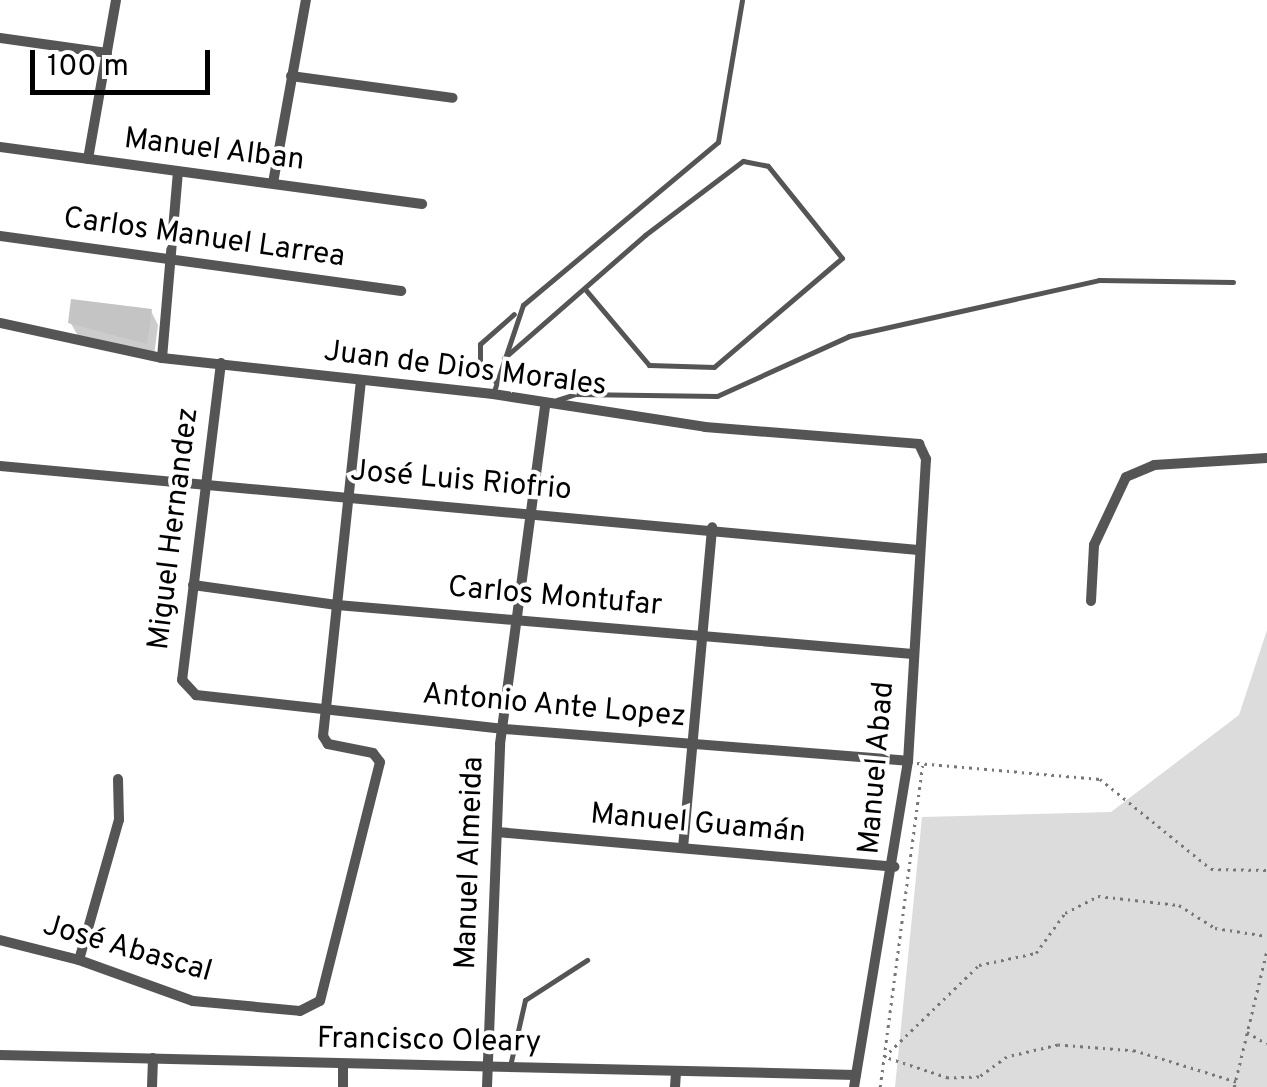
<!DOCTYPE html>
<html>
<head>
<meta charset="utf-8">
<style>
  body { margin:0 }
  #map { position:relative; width:1267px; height:1087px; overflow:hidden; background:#fff; font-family:Overpass,sans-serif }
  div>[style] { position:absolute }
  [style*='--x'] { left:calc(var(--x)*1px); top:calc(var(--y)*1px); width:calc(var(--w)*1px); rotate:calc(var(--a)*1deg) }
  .green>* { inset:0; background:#dcdcdc }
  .shadow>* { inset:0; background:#0003 }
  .building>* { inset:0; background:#c4c4c4 }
  .path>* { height:2.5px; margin-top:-1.25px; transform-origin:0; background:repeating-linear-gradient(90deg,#777 0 2.5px,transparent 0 7.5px) }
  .lane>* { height:5px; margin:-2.5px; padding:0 2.5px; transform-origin:2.5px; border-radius:2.5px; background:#555 }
  .street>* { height:10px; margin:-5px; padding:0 5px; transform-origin:5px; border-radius:5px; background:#555 }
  span { translate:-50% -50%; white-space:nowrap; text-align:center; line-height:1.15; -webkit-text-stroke:8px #fff; paint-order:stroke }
  .street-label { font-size:30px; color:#000 }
  .scale { position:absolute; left:30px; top:50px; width:180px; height:45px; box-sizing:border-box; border:5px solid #000; border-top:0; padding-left:12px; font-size:30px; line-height:35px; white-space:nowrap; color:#000; -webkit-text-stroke:8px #fff; paint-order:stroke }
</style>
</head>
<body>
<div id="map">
  <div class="green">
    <i style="clip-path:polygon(1267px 630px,1267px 1087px,895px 1087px,922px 817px,1111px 812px,1239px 715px)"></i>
  </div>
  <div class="shadow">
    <i style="clip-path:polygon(151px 311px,158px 325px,154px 356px,78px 336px,70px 322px)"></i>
  </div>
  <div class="building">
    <i style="clip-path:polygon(71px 299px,152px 309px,147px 344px,68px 323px)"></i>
  </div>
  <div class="path">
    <i style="--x:917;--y:763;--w:184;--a:5"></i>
    <i style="--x:1100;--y:779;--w:143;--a:39"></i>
    <i style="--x:1211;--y:869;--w:56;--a:1"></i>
    <i style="--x:1247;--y:1032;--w:23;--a:31"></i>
    <i style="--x:1236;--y:1082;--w:106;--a:-162.9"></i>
    <i style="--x:1135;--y:1051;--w:77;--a:-175.5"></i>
    <i style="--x:1058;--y:1045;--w:52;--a:166.8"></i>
    <i style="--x:1007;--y:1057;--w:34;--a:144"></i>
    <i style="--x:979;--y:1077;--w:31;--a:178"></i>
    <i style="--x:948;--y:1078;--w:67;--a:-161.8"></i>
    <i style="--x:884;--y:1057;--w:132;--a:-44.1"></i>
    <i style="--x:979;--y:965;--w:58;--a:-11.9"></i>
    <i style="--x:1036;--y:953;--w:49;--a:-54.1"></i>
    <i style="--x:1065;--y:913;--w:37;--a:-27"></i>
    <i style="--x:1098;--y:896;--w:81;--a:6.3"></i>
    <i style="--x:1179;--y:905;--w:43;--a:32.6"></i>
    <i style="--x:1215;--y:928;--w:53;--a:8.7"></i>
    <i style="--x:880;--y:1087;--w:324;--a:-82.5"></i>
    <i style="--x:1234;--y:1087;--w:141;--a:-76.5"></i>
  </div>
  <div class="lane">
    <i style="--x:504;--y:358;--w:187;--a:-41.1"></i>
    <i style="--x:645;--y:235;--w:123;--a:-37.1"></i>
    <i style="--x:743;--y:161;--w:25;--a:11"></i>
    <i style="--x:768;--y:166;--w:118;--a:51.2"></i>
    <i style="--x:842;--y:258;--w:168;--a:139.6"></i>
    <i style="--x:714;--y:367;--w:65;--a:-178.2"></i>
    <i style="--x:649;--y:365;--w:99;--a:-130.1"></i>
    <i style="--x:495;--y:381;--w:23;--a:-131"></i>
    <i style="--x:480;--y:364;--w:20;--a:-90"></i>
    <i style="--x:480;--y:344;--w:45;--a:-41.4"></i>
    <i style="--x:494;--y:391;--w:91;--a:-71.4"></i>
    <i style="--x:523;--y:305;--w:254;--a:-39.9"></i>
    <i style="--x:718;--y:142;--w:144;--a:-80.4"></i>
    <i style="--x:557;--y:400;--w:19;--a:-18"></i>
    <i style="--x:575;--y:394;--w:142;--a:0.8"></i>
    <i style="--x:717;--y:396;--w:145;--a:-24.4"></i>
    <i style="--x:849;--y:336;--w:256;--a:-12.6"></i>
    <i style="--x:1099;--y:280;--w:134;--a:0.9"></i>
    <i style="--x:510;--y:1066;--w:68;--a:-77.2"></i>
    <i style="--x:525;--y:1000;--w:74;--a:-32.8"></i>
  </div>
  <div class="street">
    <i style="--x:0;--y:38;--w:108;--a:8"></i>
    <i style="--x:291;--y:76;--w:163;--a:7.7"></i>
    <i style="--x:0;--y:147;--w:426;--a:7.7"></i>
    <i style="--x:88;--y:159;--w:161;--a:-80"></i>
    <i style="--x:273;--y:183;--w:186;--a:-79.8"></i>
    <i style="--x:0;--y:236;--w:405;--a:7.8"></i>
    <i style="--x:0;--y:323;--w:166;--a:12.2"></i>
    <i style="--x:162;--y:358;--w:333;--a:6.2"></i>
    <i style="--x:493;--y:394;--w:215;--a:8.8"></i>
    <i style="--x:705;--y:427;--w:215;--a:4.5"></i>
    <i style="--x:919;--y:444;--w:17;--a:65"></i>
    <i style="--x:926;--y:459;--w:303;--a:93.4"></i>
    <i style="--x:908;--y:761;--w:330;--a:99.4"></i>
    <i style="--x:162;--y:358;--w:186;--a:-85.1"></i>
    <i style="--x:221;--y:363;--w:319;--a:97"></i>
    <i style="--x:182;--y:680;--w:21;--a:47"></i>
    <i style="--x:196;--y:695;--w:310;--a:6.3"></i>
    <i style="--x:504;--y:729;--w:405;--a:4.5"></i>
    <i style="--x:0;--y:466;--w:922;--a:5.23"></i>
    <i style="--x:193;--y:585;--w:145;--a:7.9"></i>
    <i style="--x:337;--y:605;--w:578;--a:4.86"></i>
    <i style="--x:1091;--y:601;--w:56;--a:-86.9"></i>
    <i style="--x:1094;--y:545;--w:75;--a:-64.8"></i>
    <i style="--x:1126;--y:477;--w:30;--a:-23"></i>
    <i style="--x:1154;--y:465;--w:113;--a:-3.5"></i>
    <i style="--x:497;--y:832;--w:399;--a:5"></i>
    <i style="--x:683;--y:848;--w:322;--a:-84.8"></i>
    <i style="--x:0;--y:940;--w:81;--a:14.2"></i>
    <i style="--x:79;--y:960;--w:121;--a:19.8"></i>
    <i style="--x:193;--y:1001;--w:107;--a:5.3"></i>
    <i style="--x:300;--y:1011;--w:22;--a:-27"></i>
    <i style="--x:320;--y:1001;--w:246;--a:-75.9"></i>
    <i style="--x:380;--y:762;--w:11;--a:-128"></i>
    <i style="--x:373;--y:753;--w:46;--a:-168.7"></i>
    <i style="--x:328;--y:744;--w:9;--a:-122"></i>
    <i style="--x:323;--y:736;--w:357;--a:-83.9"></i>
    <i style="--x:79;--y:960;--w:146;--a:-74.1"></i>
    <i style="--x:119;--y:820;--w:41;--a:-91.4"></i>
    <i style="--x:0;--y:1055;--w:856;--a:1.34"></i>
    <i style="--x:152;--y:1087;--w:29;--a:-88"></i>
    <i style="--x:343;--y:1087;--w:21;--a:-90"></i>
    <i style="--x:487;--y:1087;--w:343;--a:-87.8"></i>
    <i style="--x:500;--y:744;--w:342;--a:-82.4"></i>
    <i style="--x:675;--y:1087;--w:16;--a:-86"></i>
  </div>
  <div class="street-label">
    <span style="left:214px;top:151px;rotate:7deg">Manuel Alban</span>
    <span style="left:204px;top:239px;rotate:8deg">Carlos Manuel Larrea</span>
    <span style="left:465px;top:370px;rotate:7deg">Juan de Dios Morales</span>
    <span style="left:461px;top:482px;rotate:5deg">José Luis Riofrio</span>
    <span style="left:175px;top:529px;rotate:-83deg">Miguel Hernandez</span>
    <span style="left:555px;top:598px;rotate:5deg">Carlos Montufar</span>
    <span style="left:554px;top:707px;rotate:5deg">Antonio Ante Lopez</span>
    <span style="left:878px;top:768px;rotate:-85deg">Manuel Abad</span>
    <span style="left:698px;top:825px;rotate:5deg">Manuel Guamán</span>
    <span style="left:471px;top:863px;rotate:-88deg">Manuel Almeida</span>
    <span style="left:127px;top:950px;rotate:16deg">José Abascal</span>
    <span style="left:429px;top:1042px;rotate:1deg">Francisco Oleary</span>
  </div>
  <div class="scale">100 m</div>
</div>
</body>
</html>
